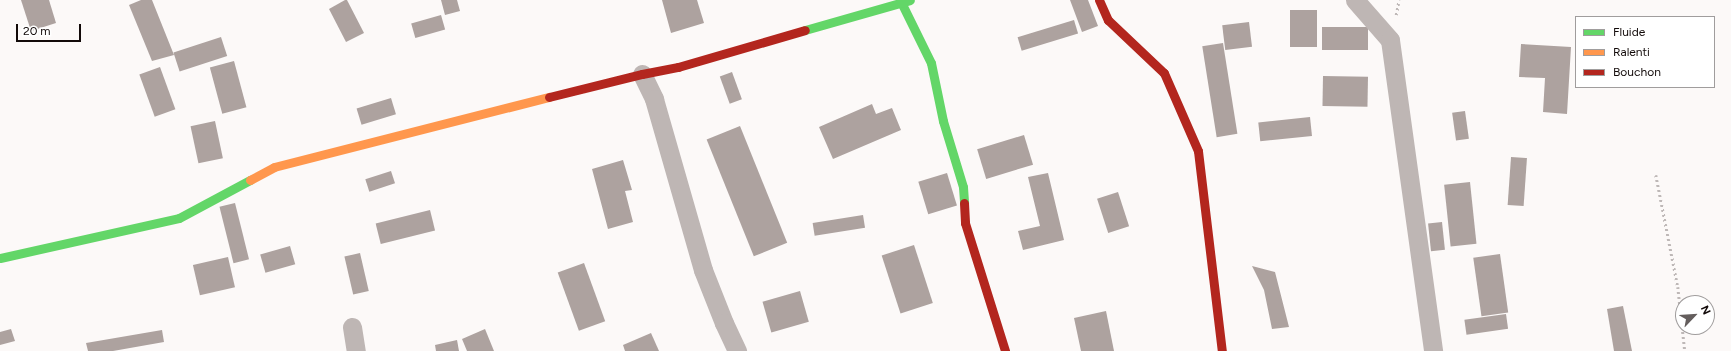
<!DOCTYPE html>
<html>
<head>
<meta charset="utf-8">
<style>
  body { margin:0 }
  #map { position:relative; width:1731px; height:351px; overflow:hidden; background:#fcf9f8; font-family:Figtree,sans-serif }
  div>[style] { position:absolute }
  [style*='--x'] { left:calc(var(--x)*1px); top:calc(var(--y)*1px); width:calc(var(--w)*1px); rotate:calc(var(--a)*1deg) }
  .building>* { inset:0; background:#ada29f; transform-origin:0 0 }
  .path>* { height:2.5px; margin-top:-1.25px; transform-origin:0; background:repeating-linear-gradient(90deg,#beb8b7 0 2px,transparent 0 5px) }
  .street>* { height:19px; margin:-9.5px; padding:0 9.5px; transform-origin:9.5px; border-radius:9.5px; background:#beb6b4 }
  .fast>* { height:9px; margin:-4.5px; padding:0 4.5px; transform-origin:4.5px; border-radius:4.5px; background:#63d668 }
  .slow>* { height:9px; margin:-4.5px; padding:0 4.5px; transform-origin:4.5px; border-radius:4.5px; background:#ff974d }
  .jam>* { height:9px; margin:-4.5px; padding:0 4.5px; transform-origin:4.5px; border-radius:4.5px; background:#b3261e }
  span { translate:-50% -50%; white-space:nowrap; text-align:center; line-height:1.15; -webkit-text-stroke:4px #fff; paint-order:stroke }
  .legend { position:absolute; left:1575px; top:16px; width:140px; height:72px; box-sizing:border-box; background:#fff; border:1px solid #a09d9d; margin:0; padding:5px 7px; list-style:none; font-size:12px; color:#120a09 }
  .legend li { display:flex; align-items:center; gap:8px; height:20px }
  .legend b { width:20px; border:1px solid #a09d9d }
  .north { position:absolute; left:1675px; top:295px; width:40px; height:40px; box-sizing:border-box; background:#fff; border:1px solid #a09d9d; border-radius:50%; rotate:65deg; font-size:11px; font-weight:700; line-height:16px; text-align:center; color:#120a09 }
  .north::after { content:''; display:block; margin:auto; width:14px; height:18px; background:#645e5d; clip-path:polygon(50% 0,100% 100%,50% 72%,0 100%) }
  .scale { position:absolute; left:16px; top:24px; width:65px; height:18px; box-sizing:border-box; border:2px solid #120a09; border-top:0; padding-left:5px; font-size:12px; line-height:14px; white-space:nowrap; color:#120a09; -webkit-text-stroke:3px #fff; paint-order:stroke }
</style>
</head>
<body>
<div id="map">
  <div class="building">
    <i style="clip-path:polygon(21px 0,49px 0,56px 23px,31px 31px)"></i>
    <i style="clip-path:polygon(141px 0,152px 0,174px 55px,152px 61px,129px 5px)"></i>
    <i style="clip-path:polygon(345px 0,347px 0,364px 33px,346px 42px,329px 9px)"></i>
    <i style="clip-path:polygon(441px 0,457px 0,460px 11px,445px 15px)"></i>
    <i style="clip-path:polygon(662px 0,697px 0,704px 23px,671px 33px)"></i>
    <i style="clip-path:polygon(1070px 0,1088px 0,1098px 26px,1082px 32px)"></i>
    <i style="left:1290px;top:10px;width:27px;height:37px"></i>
    <i style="left:441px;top:15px;width:15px;height:31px;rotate:74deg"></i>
    <i style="left:1074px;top:20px;width:14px;height:59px;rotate:73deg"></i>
    <i style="left:1249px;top:22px;width:25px;height:27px;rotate:83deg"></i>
    <i style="left:1322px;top:27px;width:46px;height:23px"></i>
    <i style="left:221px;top:37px;width:20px;height:50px;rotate:72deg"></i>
    <i style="left:1223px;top:43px;width:92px;height:21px;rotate:81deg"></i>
    <i style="clip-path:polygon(1521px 44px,1571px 47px,1567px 114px,1543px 112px,1545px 78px,1519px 77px)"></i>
    <i style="left:234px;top:61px;width:48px;height:25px;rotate:75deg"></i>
    <i style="left:160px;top:67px;width:45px;height:22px;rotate:70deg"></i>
    <i style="left:732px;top:72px;width:29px;height:13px;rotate:70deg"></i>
    <i style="left:1323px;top:76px;width:45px;height:30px;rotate:1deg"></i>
    <i style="left:391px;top:98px;width:17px;height:36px;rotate:73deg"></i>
    <i style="clip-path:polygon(872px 104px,876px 114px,892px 108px,901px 130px,833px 159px,819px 127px)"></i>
    <i style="left:1465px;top:111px;width:28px;height:13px;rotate:82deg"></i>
    <i style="left:1310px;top:117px;width:19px;height:52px;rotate:84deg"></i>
    <i style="left:215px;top:121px;width:38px;height:25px;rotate:78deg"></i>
    <i style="left:740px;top:126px;width:126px;height:36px;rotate:68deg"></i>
    <i style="left:1024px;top:135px;width:31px;height:49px;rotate:73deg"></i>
    <i style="left:1511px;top:157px;width:16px;height:48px;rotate:4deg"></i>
    <i style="clip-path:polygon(623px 160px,632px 190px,625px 191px,633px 222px,608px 229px,592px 169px)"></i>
    <i style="left:391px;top:171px;width:13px;height:27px;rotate:72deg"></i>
    <i style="left:947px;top:173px;width:34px;height:30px;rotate:73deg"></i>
    <i style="clip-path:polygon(1048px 173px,1064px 240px,1023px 250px,1018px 231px,1040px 226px,1028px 177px)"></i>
    <i style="left:1470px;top:182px;width:62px;height:26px;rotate:84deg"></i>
    <i style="left:1118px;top:192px;width:36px;height:22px;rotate:72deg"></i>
    <i style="left:235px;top:203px;width:58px;height:16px;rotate:76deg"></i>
    <i style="left:430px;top:210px;width:21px;height:56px;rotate:76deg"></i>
    <i style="left:863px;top:215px;width:13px;height:51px;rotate:81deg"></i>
    <i style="left:1442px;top:222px;width:28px;height:14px;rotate:84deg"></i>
    <i style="left:914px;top:245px;width:61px;height:34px;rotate:72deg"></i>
    <i style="left:290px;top:246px;width:19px;height:31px;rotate:74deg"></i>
    <i style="left:360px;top:253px;width:39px;height:16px;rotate:77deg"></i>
    <i style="left:1500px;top:254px;width:59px;height:27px;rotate:82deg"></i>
    <i style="left:228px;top:257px;width:31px;height:36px;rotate:77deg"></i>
    <i style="left:584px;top:263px;width:62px;height:28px;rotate:70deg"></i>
    <i style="clip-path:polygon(1252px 266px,1275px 272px,1289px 327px,1272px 329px,1264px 290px)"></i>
    <i style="left:800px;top:291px;width:32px;height:39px;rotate:74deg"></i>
    <i style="clip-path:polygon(1623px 306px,1632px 351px,1614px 351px,1607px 309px)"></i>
    <i style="clip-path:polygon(1106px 311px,1114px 351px,1081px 351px,1074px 318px)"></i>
    <i style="left:1506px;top:314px;width:15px;height:42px;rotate:82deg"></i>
    <i style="clip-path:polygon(11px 329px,15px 341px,0 345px,0 332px)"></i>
    <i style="clip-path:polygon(485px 329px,494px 351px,467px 351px,462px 339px)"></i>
    <i style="clip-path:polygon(162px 330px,164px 342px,113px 351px,88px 351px,86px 343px)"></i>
    <i style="clip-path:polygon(651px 333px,659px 351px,625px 351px,623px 345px)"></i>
    <i style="clip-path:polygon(457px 340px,459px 351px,436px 351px,435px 345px)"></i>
  </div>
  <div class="path">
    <i style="--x:1396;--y:15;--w:15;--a:-79"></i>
    <i style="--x:1656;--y:175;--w:114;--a:78.9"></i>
    <i style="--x:1678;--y:287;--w:64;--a:83.8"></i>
  </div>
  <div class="street">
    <i style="--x:1355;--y:0;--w:53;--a:48.8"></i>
    <i style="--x:1390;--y:40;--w:314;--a:82.1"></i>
    <i style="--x:642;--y:74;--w:28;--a:64"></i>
    <i style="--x:654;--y:99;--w:178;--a:74"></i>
    <i style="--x:703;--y:270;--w:57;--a:68.4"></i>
    <i style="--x:724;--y:323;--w:31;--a:65"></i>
    <i style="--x:352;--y:327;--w:24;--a:81"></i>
  </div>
  <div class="fast">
    <i style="--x:900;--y:0;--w:70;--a:63.8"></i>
    <i style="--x:931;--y:63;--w:59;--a:78.3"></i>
    <i style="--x:943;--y:121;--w:69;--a:73.1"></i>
    <i style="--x:963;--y:187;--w:16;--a:86"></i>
    <i style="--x:805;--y:30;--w:109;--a:-15.9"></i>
    <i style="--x:0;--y:258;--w:183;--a:-12.6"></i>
    <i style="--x:179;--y:218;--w:81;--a:-28.2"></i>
  </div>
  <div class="slow">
    <i style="--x:250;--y:180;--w:27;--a:-28"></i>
    <i style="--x:274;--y:167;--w:284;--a:-14.3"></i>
  </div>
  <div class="jam">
    <i style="--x:1099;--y:0;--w:22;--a:66"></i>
    <i style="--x:1108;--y:20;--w:77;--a:43.4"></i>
    <i style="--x:1164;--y:73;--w:85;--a:66.4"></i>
    <i style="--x:1198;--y:151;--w:201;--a:83.2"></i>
    <i style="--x:549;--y:97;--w:96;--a:-13.9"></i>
    <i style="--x:642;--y:74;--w:37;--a:-11"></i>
    <i style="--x:678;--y:67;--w:132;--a:-16.2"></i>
    <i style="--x:964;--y:203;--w:20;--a:87"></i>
    <i style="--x:965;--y:223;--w:134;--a:72.6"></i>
  </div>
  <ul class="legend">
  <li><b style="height:5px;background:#63d668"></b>Fluide</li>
  <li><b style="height:5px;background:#ff974d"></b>Ralenti</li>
  <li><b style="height:5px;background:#b3261e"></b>Bouchon</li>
  </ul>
  <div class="north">N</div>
  <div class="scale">20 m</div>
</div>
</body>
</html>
